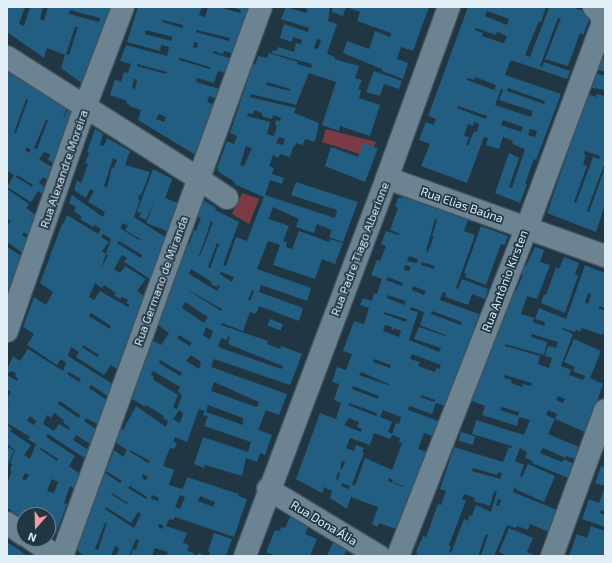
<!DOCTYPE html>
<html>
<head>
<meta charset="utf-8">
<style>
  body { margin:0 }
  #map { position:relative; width:612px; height:563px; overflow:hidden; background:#213643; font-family:"Exo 2",sans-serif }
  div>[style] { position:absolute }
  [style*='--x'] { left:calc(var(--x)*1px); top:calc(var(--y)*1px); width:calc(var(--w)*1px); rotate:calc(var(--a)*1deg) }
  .green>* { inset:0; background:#7c3a44 }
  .building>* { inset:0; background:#215e82; transform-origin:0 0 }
  .roads { filter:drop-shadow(1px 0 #41535e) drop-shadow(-1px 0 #41535e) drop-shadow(0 1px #41535e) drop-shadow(0 -1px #41535e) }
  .minor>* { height:22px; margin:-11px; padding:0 11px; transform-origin:11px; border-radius:11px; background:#6c8392 }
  span { translate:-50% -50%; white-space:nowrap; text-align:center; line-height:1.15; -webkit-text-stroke:3.5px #213643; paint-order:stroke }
  .street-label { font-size:12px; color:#e2eef6 }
  .frame { position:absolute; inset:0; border:8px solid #e2eef6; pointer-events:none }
  .north { position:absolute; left:16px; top:507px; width:40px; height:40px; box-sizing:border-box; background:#213643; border:1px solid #6e808b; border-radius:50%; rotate:200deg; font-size:11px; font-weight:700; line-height:16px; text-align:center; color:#e2eef6 }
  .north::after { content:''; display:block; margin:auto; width:14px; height:18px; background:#f49aa5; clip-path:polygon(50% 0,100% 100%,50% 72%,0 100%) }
</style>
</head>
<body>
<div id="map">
  <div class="green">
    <i style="clip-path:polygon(326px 129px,376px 142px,369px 157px,322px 142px)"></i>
    <i style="clip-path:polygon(242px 193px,259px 199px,249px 224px,232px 214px)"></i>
  </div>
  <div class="building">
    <i style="clip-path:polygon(evenodd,7px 7px,25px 7px,19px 24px,24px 26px,30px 7px,43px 7px,40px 19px,44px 21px,48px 7px,118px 7px,83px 84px,61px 68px,65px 55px,47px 48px,44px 58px,7px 32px,7px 7px,70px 10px,100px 18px,99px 22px,69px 14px,70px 10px,7px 7px,75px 27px,78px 27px,69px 55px,66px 54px,75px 27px)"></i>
    <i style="clip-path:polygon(evenodd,138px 7px,202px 7px,199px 15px,205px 17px,208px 7px,219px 7px,240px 13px,241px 10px,232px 7px,254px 7px,235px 54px,224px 51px,223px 54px,214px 51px,213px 53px,233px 59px,228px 74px,218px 71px,214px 83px,197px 78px,196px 82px,223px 90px,220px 100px,209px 96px,207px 102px,219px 106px,199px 157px,138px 120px,141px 110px,129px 106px,130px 105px,126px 103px,127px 101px,110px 95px,115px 79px,121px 82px,124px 72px,128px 73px,131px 64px,120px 61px,126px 45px,167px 56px,169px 47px,161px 45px,160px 51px,127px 42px,138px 7px,163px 20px,183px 25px,182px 28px,162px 22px,163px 20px,138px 7px,146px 30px,173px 37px,171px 41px,145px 34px,146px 30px,138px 7px,196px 30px,230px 38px,229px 41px,196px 32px,196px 30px,138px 7px,194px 42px,198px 43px,197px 48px,193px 47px,194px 42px,138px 7px,180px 58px,210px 67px,210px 69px,179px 60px,180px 58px,138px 7px,137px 64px,167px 72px,166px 74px,137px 66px,137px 64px,138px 7px,134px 79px,137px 80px,135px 89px,132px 88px,134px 79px,138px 7px,159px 114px,166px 117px,164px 122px,156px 119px,159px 114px)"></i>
    <i style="clip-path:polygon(evenodd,286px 7px,306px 13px,308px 9px,302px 7px,330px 7px,328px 21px,337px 24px,327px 54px,335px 57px,334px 59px,359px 66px,355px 78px,362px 80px,358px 89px,361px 90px,359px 98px,380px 105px,370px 136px,340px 126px,339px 131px,322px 125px,336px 82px,309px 73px,296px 105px,251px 94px,250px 97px,296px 108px,294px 113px,319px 123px,315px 142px,305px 139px,303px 145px,296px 143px,295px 146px,294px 145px,290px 157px,280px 154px,278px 158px,273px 155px,269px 166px,274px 168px,272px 174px,284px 178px,282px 184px,270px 180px,265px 195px,335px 218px,337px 210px,291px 195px,296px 182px,358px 202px,343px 242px,329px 237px,332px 230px,317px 224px,314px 233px,296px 227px,299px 219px,273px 207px,269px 218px,266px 218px,289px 226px,283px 241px,287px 242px,286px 247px,292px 249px,299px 231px,329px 242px,330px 239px,343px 243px,335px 264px,322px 259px,315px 279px,273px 265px,280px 245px,268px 241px,257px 269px,311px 288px,307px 301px,261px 285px,259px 292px,303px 308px,299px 321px,259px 306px,256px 314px,250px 312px,243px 331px,222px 323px,221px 325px,268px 341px,267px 344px,280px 349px,281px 346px,302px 354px,298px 365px,290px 385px,214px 359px,211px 367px,287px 394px,279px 415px,266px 410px,259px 428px,257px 429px,272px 435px,265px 455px,260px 453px,257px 462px,246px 458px,242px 476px,205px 465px,204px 468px,194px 464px,203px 437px,248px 452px,251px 442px,204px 426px,208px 416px,203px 415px,205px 411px,199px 409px,187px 442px,175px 437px,173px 442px,177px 443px,174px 449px,170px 448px,163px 466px,174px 470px,169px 485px,183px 489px,187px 477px,239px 494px,238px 496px,247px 499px,234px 537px,175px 517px,173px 520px,169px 519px,166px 526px,187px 533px,183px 543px,189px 545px,187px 551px,194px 553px,193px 556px,166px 556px,168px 552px,155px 548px,152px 556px,131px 556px,133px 549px,136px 550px,139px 540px,136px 539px,129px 556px,116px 556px,119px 548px,115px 546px,111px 556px,84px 556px,76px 549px,105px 473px,120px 483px,122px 481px,106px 471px,114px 450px,123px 457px,127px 450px,115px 442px,121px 428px,123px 430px,136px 406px,166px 427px,168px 421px,163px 418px,164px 416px,146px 405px,145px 407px,132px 399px,152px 340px,161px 345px,169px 333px,158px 325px,187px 245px,189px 245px,194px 230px,196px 231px,201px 218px,198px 217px,203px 200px,216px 208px,215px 210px,239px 222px,223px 265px,226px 266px,236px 237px,247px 241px,264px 197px,234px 184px,235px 182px,219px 172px,217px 168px,227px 141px,234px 144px,237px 136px,230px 133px,253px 64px,255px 65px,258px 56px,267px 58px,269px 53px,298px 62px,297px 64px,311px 68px,312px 64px,272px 53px,273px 50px,277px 51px,278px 47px,294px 52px,296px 43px,301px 44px,302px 40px,293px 37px,292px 42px,280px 38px,284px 24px,308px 32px,309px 28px,281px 19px,286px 7px,317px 39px,321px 40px,318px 49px,314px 48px,317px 39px,286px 7px,267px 82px,290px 89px,290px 91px,266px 85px,267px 82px,286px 7px,254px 110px,262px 113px,262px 116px,272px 119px,273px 115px,281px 118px,280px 121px,276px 120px,275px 125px,277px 126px,274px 136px,267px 134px,270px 122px,247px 116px,248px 113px,253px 114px,254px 110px,286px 7px,279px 137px,285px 139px,283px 145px,276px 143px,279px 137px,286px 7px,246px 146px,252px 148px,244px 166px,240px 165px,246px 146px,286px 7px,211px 221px,213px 222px,200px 256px,199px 256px,211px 221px,286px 7px,217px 243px,219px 244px,210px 268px,208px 267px,217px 243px,286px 7px,191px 269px,212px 282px,211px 284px,217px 287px,218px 285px,220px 286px,217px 291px,189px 274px,191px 269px,286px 7px,221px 272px,234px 277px,232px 282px,220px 274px,221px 272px,286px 7px,183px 287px,222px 309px,221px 311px,183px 287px,286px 7px,252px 290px,254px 291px,250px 301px,248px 300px,252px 290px,286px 7px,185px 302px,208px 317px,204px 323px,182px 308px,185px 302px,286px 7px,206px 327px,213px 331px,210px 340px,203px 335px,206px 327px,286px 7px,179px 335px,192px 343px,190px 346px,177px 338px,179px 335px,286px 7px,228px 336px,230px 337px,228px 344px,283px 366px,281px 369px,218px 347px,221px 338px,227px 340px,228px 336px,286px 7px,191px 355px,201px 362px,199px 369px,186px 361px,191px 355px,286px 7px,160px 360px,182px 373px,180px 376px,159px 363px,160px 360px,286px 7px,153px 371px,180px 387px,178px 392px,182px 395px,177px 409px,173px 407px,178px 395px,157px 382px,153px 379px,154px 377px,151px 375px,153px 371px,286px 7px,214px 382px,259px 402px,257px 407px,211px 391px,214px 382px,286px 7px,208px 405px,243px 418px,243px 425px,206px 412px,208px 405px,286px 7px,179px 410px,183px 413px,180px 423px,173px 419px,179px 410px,286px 7px,130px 450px,150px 461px,148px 463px,129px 451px,130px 450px,286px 7px,143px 474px,148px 477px,146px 480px,142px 478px,143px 474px,286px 7px,130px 486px,147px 497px,146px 499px,128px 488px,130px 486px,286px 7px,112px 493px,128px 503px,127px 504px,111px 494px,112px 493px,286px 7px,152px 495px,159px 498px,158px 501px,151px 499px,152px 495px,286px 7px,180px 495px,185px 497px,180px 509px,175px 507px,180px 495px,286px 7px,200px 496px,215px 502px,213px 507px,228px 513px,198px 501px,200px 496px,286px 7px,106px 507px,131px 523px,138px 512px,141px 514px,134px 528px,105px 509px,106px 507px,286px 7px,105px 523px,107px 523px,98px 550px,95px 549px,105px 523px,286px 7px,159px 524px,163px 525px,163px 529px,158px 527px,159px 524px)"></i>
    <i style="clip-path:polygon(333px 7px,346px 7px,343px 16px,332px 12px)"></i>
    <i style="clip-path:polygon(347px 7px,429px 7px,413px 51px,401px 47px,397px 59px,408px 63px,403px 79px,382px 71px,382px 69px,343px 53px,347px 41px,369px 49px,375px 31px,390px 37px,391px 33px,357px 21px,360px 12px)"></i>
    <i style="clip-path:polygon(evenodd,468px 7px,571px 7px,587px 12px,590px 18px,583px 35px,580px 33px,568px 66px,545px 59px,561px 18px,558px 18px,540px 66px,542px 67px,544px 62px,570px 71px,567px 79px,511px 60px,509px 64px,505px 75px,561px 94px,536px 160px,534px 159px,525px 184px,527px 184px,520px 203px,495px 193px,509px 153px,519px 158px,509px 187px,512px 188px,525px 149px,512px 144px,513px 141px,503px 137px,499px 149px,486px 145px,488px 138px,484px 137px,467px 183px,421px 166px,430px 144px,419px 140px,426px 122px,434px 125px,436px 119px,428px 116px,468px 7px,546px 7px,549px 8px,530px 57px,525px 55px,539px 21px,541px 22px,546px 7px,468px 7px,487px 11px,509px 19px,507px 25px,485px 16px,487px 11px,468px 7px,476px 28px,496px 35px,497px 32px,507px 36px,505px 41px,503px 43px,482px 36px,483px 33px,475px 30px,476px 28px,468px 7px,475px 77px,496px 85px,494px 90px,467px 80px,468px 78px,474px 80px,475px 77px,468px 7px,508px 88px,545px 101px,544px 104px,507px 91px,508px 88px,468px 7px,501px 89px,503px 90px,499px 100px,533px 111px,531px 117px,495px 105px,501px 89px,468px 7px,458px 106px,487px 116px,486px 119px,457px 108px,458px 106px,468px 7px,503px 120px,523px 127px,521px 132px,501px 125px,503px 120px,468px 7px,474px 122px,479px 124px,477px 132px,474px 131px,468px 146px,466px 145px,469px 137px,464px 136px,468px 124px,473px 126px,474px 122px,468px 7px,530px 129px,537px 131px,535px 137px,528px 135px,530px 129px)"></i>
    <i style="clip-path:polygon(598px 57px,605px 59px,605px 72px,593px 68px)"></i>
    <i style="clip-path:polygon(evenodd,7px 69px,67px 108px,62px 123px,68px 109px,78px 115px,57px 165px,48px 160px,50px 154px,44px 152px,39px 159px,58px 171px,53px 184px,43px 177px,39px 183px,51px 191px,48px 198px,38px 191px,31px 202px,7px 187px,14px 175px,7px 171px,7px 69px,26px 99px,28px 100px,16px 133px,14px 133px,26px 99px,7px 69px,46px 120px,48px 120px,37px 149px,34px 148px,46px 120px,7px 69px,27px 147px,31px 150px,29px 153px,25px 150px,27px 147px,7px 69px,17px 175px,33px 185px,32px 187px,16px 177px,17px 175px)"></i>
    <i style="clip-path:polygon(374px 71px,402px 81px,399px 89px,384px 84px,380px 96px,366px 92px)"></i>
    <i style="clip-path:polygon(592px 72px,605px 76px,605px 90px,587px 87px)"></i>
    <i style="clip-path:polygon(evenodd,585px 93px,596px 97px,597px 94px,605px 96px,605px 158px,603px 160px,605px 162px,587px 211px,589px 212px,605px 168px,605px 204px,596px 232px,547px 213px,569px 149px,565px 147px,585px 93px,585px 151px,600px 156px,599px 159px,593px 157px,576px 203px,574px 202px,587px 166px,583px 164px,586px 155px,584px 154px,585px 151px)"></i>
    <i style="clip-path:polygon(evenodd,95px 129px,103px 134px,100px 145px,104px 146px,107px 138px,130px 151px,125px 165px,150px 172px,141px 195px,139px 194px,138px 199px,140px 200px,134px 217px,168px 239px,153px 281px,124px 262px,127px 258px,122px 255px,114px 269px,120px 273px,125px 266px,146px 279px,137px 291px,147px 298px,121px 372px,111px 365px,104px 375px,76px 357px,79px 352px,71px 347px,68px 356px,114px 385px,109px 397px,91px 385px,89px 388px,108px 401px,99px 425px,86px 418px,84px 421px,97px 430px,86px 459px,48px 434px,46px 437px,75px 456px,69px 466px,80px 474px,75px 489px,70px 486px,64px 503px,67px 504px,56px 533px,51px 535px,48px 534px,48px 515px,26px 515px,28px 508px,24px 515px,24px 519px,7px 508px,7px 483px,12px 471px,10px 471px,12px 464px,10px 463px,15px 450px,7px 444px,7px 425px,12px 429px,10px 431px,31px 445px,24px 455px,30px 459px,36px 444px,28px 439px,30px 437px,7px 423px,7px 406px,9px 403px,7px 399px,11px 392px,7px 389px,7px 375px,17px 381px,18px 379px,15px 376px,16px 373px,11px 371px,9px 373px,7px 370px,13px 356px,20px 361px,28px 349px,63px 371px,66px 363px,61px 359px,57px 365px,27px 345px,34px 334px,23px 327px,34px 297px,46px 305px,53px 292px,40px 283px,62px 224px,63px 224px,67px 215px,98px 234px,101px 229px,95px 225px,93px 227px,80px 219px,82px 217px,74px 211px,76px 207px,69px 203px,72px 195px,103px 217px,105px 212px,88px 202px,94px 191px,90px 189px,86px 198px,74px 190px,77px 180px,81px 183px,88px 164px,85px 163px,89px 153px,87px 152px,95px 129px,113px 158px,117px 160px,114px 168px,112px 167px,107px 188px,104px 186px,113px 158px,95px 129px,123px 223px,128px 226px,125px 230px,140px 239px,139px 240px,120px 228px,123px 223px,95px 129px,103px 234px,111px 239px,106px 254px,108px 256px,101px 268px,106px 254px,102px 251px,109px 242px,101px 237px,103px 234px,95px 129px,119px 241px,142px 255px,141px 258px,117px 243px,119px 241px,95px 129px,95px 283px,102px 288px,104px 285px,116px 293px,114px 295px,120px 299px,122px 297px,128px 300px,126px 303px,130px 305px,128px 307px,100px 291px,94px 300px,89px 297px,95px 283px,95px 129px,91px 313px,111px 326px,110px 329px,89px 316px,91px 313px,95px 129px,83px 345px,99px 355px,97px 357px,82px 347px,83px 345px,95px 129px,69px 372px,81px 379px,79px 382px,67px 374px,69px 372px,95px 129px,60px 401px,80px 415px,79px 418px,58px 404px,60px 401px,95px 129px,54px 413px,64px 420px,63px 422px,70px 428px,69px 430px,59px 424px,54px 431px,43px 424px,47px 415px,51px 418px,54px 413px,95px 129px,30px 416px,36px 421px,34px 425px,27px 421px,30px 416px,95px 129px,76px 435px,90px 444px,87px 449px,73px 440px,76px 435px,95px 129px,41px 448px,58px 459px,57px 461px,40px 449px,41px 448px,95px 129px,25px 473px,29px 475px,26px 480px,22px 479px,25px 473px,95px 129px,52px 479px,58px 482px,54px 493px,47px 491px,52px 479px)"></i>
    <i style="clip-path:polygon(363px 143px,378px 148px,365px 182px,325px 166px,331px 147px,358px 157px)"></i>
    <i style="clip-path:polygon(153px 169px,172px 179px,165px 198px,178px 203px,167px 231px,146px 223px,156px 197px,146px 220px,139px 217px,141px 213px,137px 212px)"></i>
    <i style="clip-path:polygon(7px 189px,29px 204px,26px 208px,36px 215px,31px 222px,38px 227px,33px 239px,24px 232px,22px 235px,32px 242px,27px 256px,7px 242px,7px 226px,11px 221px,7px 219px)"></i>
    <i style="clip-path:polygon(evenodd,404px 197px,468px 220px,464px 231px,475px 235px,456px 288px,458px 289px,462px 279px,488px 289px,485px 299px,472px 294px,468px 305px,448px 298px,445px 296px,446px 293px,443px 292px,440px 300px,479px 314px,446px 406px,436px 403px,432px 414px,409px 406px,408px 410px,441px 422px,435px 437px,424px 433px,418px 449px,430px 453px,401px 531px,379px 523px,377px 527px,372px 524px,378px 507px,351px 497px,347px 509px,330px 498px,332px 491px,324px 487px,322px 493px,296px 479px,320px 413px,336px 419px,341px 403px,334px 400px,339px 384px,332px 382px,337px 367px,346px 370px,352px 354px,343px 351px,354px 321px,364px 324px,366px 318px,369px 308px,360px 305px,363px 298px,372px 301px,374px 293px,377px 294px,382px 279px,371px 275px,377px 260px,380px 261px,386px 246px,381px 244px,386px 231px,399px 235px,399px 233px,390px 230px,398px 208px,395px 206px,398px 198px,404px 197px,435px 219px,437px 220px,432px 236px,434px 236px,428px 252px,426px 251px,435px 219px,404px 197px,409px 256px,418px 259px,417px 263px,407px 261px,409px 256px,404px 197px,422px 262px,435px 266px,434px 269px,421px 265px,422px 262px,404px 197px,405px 265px,411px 267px,409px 271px,404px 270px,405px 265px,404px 197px,388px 277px,403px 283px,402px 286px,386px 280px,388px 277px,404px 197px,413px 286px,426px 291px,424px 295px,412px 290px,413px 286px,404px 197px,388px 295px,406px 301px,404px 305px,387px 298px,388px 295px,404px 197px,411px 307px,424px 312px,420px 325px,445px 335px,445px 336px,419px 327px,414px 339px,441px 348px,439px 352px,409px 340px,418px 312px,410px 310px,411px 307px,404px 197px,432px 311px,462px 322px,461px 325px,431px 314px,432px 311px,404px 197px,384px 312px,407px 319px,406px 322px,384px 314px,384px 312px,404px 197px,385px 325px,392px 327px,391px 329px,394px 330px,394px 328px,401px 331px,399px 337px,383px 331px,385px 325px,404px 197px,412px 354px,441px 365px,439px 369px,436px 368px,435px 372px,418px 366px,420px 362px,410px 359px,412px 354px,404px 197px,374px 359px,391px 365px,390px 368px,373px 362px,374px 359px,404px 197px,361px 372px,389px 384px,388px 385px,359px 375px,361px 372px,404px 197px,353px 386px,379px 396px,378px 399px,352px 389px,353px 386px,404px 197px,421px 395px,435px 400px,434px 402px,420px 397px,421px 395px,404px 197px,349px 403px,377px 413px,376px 416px,348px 405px,349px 403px,404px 197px,383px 410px,401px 417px,399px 424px,396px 423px,392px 434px,388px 432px,392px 422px,380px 417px,383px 410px,404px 197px,349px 418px,359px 422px,357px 427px,362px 429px,361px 432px,344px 425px,349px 418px,404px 197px,374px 433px,390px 439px,392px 435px,400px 438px,399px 442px,402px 443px,392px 470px,365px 458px,355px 486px,352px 484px,364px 453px,362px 452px,364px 448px,356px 445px,354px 451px,346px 448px,350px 438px,370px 445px,374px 433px,404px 197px,342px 461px,345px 462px,342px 469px,340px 469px,342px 461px,404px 197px,338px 472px,340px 473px,338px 480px,336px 479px,338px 472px,404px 197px,389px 478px,393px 480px,392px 482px,403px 486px,403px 487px,388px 481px,389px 478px,404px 197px,342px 483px,350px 486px,349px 489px,341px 486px,342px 483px)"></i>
    <i style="clip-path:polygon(481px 226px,508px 236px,505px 245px,501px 244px,486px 285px,465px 277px,466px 274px,464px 273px)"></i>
    <i style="clip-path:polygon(7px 247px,26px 259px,7px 310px)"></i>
    <i style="clip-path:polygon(evenodd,535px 247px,544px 250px,540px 262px,550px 265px,537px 299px,527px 296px,521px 314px,534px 318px,533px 322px,544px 326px,545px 322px,535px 319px,539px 308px,566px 319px,585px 265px,605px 273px,605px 308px,600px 306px,598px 308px,605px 311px,605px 331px,602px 335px,582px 328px,580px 332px,576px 330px,575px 332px,563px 328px,562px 329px,573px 334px,561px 366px,571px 370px,569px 375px,583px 380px,585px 376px,573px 371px,575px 367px,564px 362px,574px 339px,601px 351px,590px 378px,603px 384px,592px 416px,585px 432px,555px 419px,557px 414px,548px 410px,546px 415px,555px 419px,548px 434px,579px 447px,575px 459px,566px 456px,566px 458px,543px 448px,540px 453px,562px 462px,564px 459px,574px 464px,568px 478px,532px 463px,533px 461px,525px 458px,527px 452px,520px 448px,515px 461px,524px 465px,520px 476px,522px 477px,528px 464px,555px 476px,544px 502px,517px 490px,515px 487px,513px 492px,557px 510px,549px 532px,530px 524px,528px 530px,517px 526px,516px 528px,507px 525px,494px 556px,481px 556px,488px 535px,486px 534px,478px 556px,418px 556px,416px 552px,423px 536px,426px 537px,438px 504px,441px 505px,446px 491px,440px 489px,454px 447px,503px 462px,509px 447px,512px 448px,512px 446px,472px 434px,476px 420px,524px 435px,530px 420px,519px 417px,517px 426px,482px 415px,485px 406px,472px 401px,500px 325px,514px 291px,516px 291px,523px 275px,520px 274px,523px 265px,526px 266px,535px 247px,588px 293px,591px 294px,588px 304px,585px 302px,588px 293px,535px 247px,532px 334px,558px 342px,556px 348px,550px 346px,547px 348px,545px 356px,552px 358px,549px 368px,538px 364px,540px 356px,505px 346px,505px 344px,544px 355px,547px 342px,531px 337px,532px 334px,535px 247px,505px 375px,532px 383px,531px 386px,523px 384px,522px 387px,511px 383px,512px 380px,504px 378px,505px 375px,535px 247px,558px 396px,565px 399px,563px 403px,556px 400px,558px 396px,535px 247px,501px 407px,519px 412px,518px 416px,500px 410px,501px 407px,535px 247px,473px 468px,497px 475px,498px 472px,502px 473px,500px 479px,497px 478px,472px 471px,473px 468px,535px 247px,494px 491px,497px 492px,491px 512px,476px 505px,472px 516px,470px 515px,468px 521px,464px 519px,451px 553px,449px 552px,451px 546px,449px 545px,466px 501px,462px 499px,464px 494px,475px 498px,474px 501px,490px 506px,494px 491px,535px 247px,498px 499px,501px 500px,499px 506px,496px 506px,498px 499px)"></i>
    <i style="clip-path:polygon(564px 257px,579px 263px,575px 274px,578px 276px,565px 313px,541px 303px,544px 294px,546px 295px,556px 267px,559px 269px)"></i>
    <i style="left:270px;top:319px;width:14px;height:7px;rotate:21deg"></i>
    <i style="left:461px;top:432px;width:15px;height:9px;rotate:16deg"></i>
    <i style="clip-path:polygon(7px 447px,14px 450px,7px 467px)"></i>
    <i style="clip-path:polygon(601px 466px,605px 467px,605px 486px,595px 483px)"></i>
    <i style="clip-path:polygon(605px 487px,605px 512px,601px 510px,600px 513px,605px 515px,605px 527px,582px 519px,589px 499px,599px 503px)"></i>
    <i style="clip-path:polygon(292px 513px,309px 524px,305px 534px,317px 539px,310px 556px,276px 556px,266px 552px,275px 530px,280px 531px,281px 527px,285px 528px)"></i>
    <i style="clip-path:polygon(591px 526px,605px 531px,605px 556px,569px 556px,577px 534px,587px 538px)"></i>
    <i style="clip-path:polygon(509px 528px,533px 538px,527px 552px,537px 556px,507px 556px,499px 552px)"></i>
    <i style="clip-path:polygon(214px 533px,232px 539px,226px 556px,209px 556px,210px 552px,208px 551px)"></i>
    <i style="clip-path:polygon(334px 540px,347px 548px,344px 556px,327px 556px)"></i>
    <i style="clip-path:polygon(7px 542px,19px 550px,27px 556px,7px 556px)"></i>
    <i style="clip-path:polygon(198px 553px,207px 556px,197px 556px)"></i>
  </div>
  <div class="roads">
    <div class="minor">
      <i style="--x:7;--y:57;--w:227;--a:32.4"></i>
      <i style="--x:199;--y:179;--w:34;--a:34"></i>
      <i style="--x:387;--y:178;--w:232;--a:19.7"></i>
      <i style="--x:7;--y:331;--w:237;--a:-70.8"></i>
      <i style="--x:85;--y:107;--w:107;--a:-69.2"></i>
      <i style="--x:268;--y:489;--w:130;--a:31.1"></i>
      <i style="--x:7;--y:523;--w:21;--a:35"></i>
      <i style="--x:31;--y:539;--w:30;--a:34"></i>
      <i style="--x:62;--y:556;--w:584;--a:-70.08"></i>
      <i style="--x:245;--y:556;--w:404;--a:-69.4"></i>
      <i style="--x:387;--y:178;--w:182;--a:-70.1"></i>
      <i style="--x:398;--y:556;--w:353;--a:-68.6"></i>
      <i style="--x:527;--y:227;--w:218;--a:-69.6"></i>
      <i style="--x:603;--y:23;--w:9;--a:-103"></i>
      <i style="--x:601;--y:14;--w:10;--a:-135"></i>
      <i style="--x:552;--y:556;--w:155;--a:-70"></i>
    </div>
  </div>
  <div class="street-label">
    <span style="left:64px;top:169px;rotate:-71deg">Rua Alexandre Moreira</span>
    <span style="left:462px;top:205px;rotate:19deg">Rua Elias Baúna</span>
    <span style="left:360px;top:249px;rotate:-69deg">Rua Padre Tiago Alberione</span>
    <span style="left:161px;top:281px;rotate:-70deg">Rua Germano de Miranda</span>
    <span style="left:505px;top:281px;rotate:-69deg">Rua Antônio Kirsten</span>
    <span style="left:324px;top:523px;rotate:31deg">Rua Dona Ália</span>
  </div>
  <div class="frame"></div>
  <div class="north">N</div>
</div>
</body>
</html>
